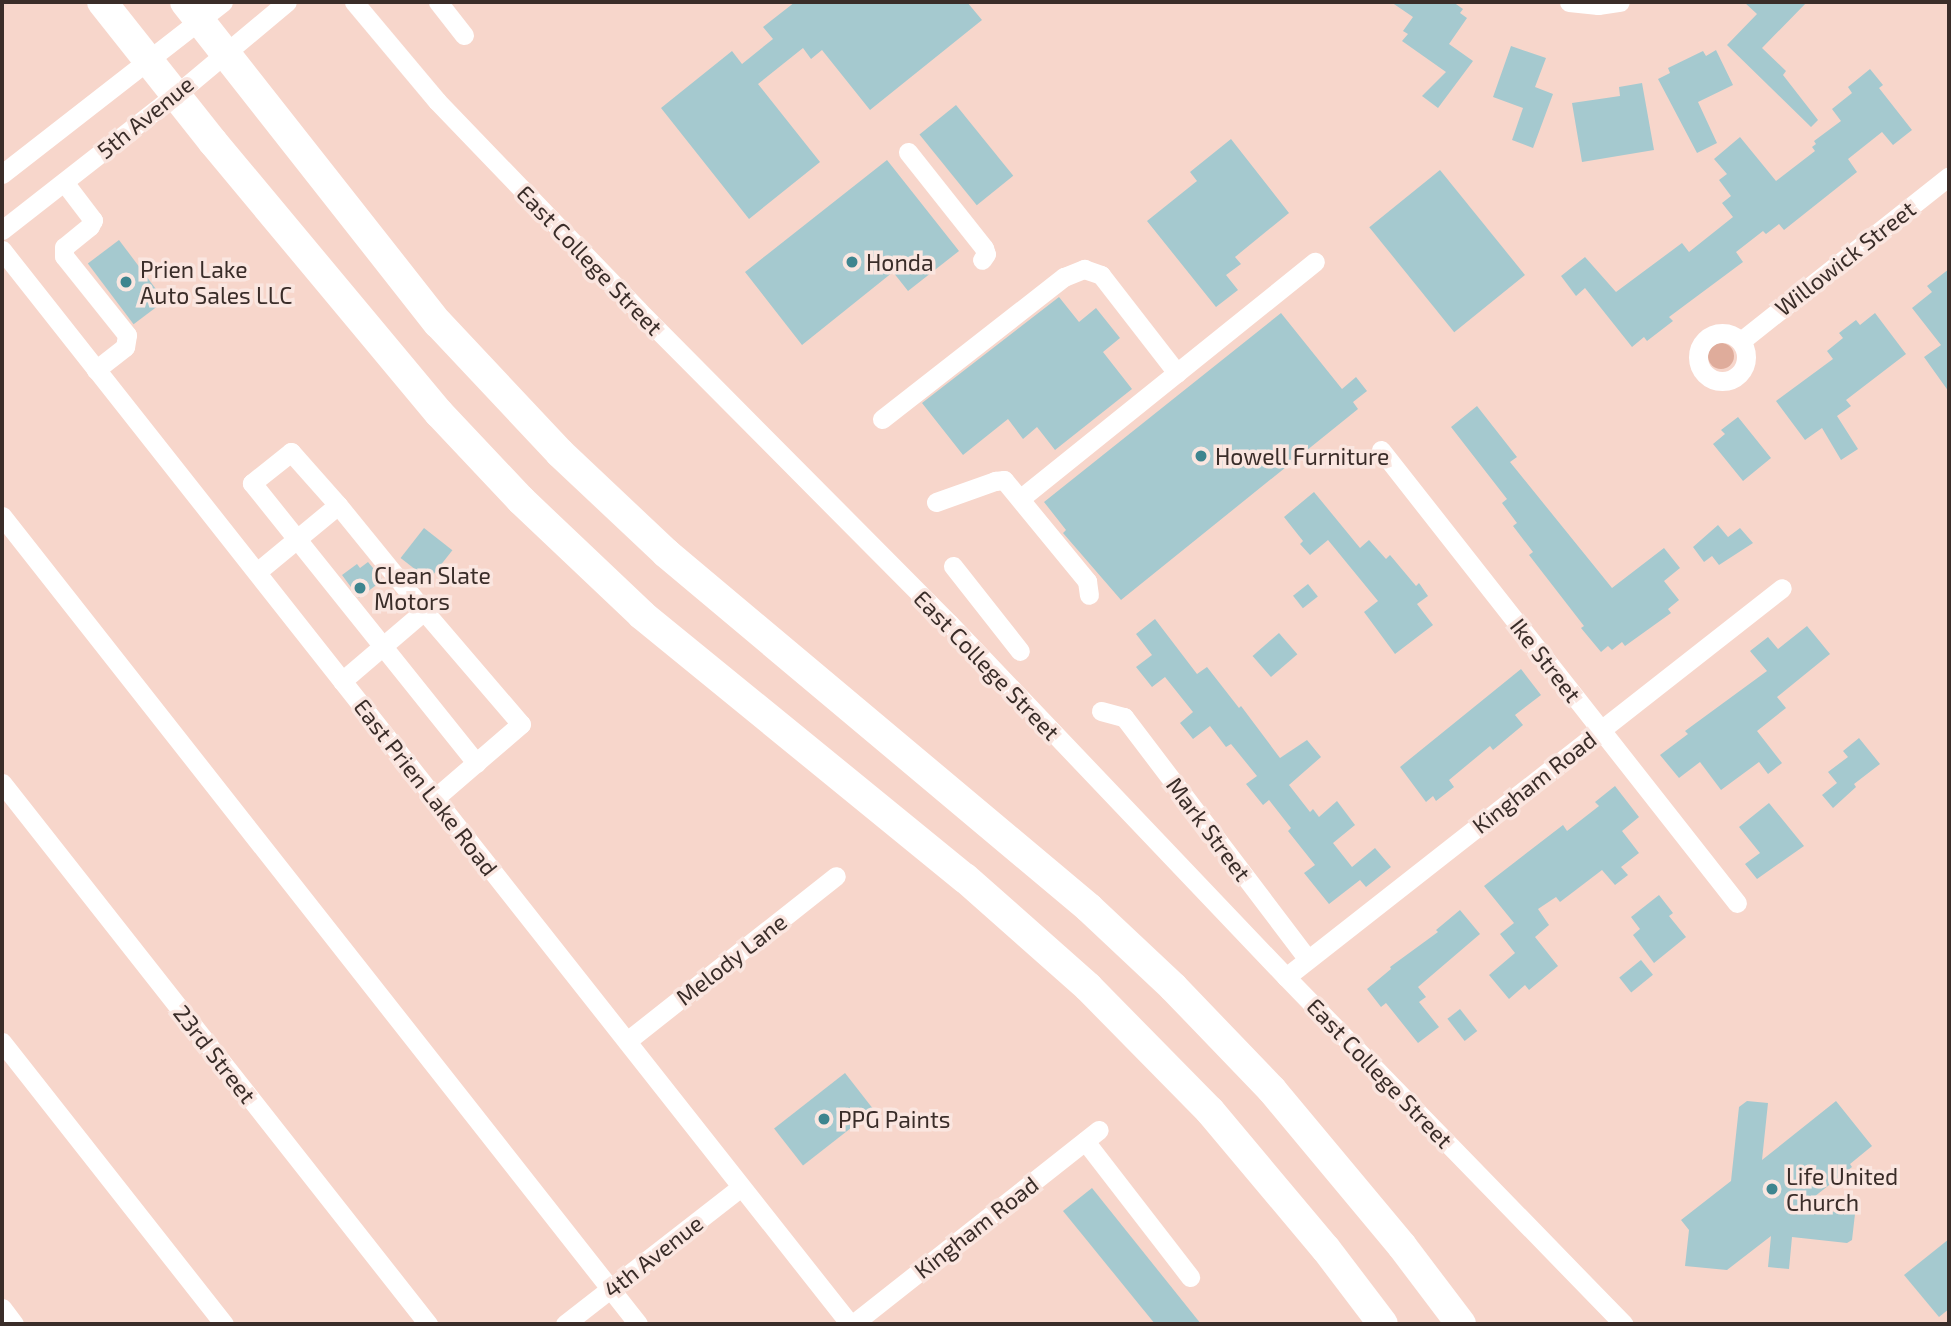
<!DOCTYPE html>
<html>
<head>
<meta charset="utf-8">
<style>
  body { margin:0 }
  #map { position:relative; width:1951px; height:1326px; overflow:hidden; background:#f7d6cb; font-family:"Exo 2",sans-serif }
  div>[style] { position:absolute }
  [style*='--x'] { left:calc(var(--x)*1px); top:calc(var(--y)*1px); width:calc(var(--w)*1px); rotate:calc(var(--a)*1deg) }
  .green>* { inset:0; background:#dfac9b }
  .round { border-radius:50% }
  .building>* { inset:0; background:#a5c9cf; transform-origin:0 0 }
  .minor>* { height:19px; margin:-9.5px; padding:0 9.5px; transform-origin:9.5px; border-radius:9.5px; background:#fff }
  .minor>.ring { margin:-9.5px; padding:0; box-sizing:content-box; background:none; border:19px solid #fff; border-radius:50% }
  .highway>* { height:30px; margin:-15px; padding:0 15px; transform-origin:15px; border-radius:15px; background:#fff }
  .dots>* { width:19px; height:19px; translate:-50% -50%; box-sizing:border-box; border:4px solid #fae6e0; border-radius:50% }
  span { translate:-50% -50%; white-space:nowrap; text-align:center; line-height:1.15; -webkit-text-stroke:7px #fae6e0; paint-order:stroke }
  .street-label { font-size:23px; color:#3a2d29 }
  .poi-label { font-size:23px; color:#3a2d29 }
  .left { translate:0 -50%; text-align:left }
  .frame { position:absolute; inset:0; border:4px solid #3a2d29; pointer-events:none }
</style>
</head>
<body>
<div id="map">
  <div class="green">
    <i class="round" style="left:1708px;top:343px;width:26px;height:26px"></i>
  </div>
  <div class="building">
    <i style="clip-path:polygon(795px 2px,967px 2px,982px 20px,870px 110px,822px 50px,811px 59px,803px 48px,758px 84px,820px 162px,749px 219px,661px 108px,732px 51px,742px 64px,773px 39px,763px 27px)"></i>
    <i style="clip-path:polygon(1391px 2px,1453px 2px,1463px 9px,1460px 13px,1467px 18px,1449px 44px,1473px 61px,1438px 108px,1422px 96px,1446px 72px,1402px 41px,1408px 34px,1403px 31px,1413px 17px)"></i>
    <i style="clip-path:polygon(1744px 2px,1807px 2px,1762px 48px,1786px 71px,1783px 75px,1818px 120px,1811px 127px,1727px 45px,1757px 14px)"></i>
    <i style="clip-path:polygon(1511px 46px,1546px 58px,1535px 87px,1553px 94px,1533px 148px,1512px 140px,1523px 108px,1493px 97px)"></i>
    <i style="clip-path:polygon(1716px 50px,1733px 85px,1698px 102px,1717px 143px,1697px 153px,1658px 79px,1670px 73px,1668px 68px,1703px 51px,1706px 56px)"></i>
    <i style="clip-path:polygon(1870px 69px,1883px 85px,1879px 88px,1912px 130px,1893px 145px,1882px 132px,1848px 159px,1857px 172px,1784px 230px,1779px 224px,1766px 234px,1763px 231px,1736px 252px,1743px 262px,1669px 317px,1673px 321px,1647px 341px,1644px 337px,1632px 347px,1585px 288px,1576px 296px,1561px 276px,1585px 257px,1616px 292px,1682px 243px,1689px 252px,1733px 217px,1722px 203px,1731px 196px,1719px 180px,1727px 174px,1714px 159px,1740px 137px,1776px 181px,1815px 151px,1812px 147px,1816px 144px,1814px 141px,1841px 121px,1832px 109px,1852px 93px,1848px 87px)"></i>
    <i style="clip-path:polygon(1642px 83px,1654px 150px,1582px 162px,1572px 103px,1620px 96px,1619px 87px)"></i>
    <i style="left:956px;top:105px;width:91px;height:47px;rotate:51deg"></i>
    <i style="clip-path:polygon(1231px 139px,1289px 213px,1235px 257px,1241px 264px,1226px 275px,1238px 290px,1216px 307px,1147px 221px,1197px 181px,1190px 172px)"></i>
    <i style="clip-path:polygon(887px 160px,959px 251px,908px 291px,893px 272px,802px 345px,745px 272px)"></i>
    <i style="left:1440px;top:170px;width:135px;height:91px;rotate:51deg"></i>
    <i style="left:119px;top:240px;width:76px;height:39px;rotate:53deg"></i>
    <i style="clip-path:polygon(1949px 269px,1949px 392px,1924px 357px,1941px 345px,1912px 308px,1932px 292px,1927px 286px)"></i>
    <i style="clip-path:polygon(1059px 297px,1079px 322px,1096px 308px,1120px 338px,1103px 352px,1132px 389px,1055px 450px,1037px 427px,1023px 439px,1008px 419px,963px 455px,922px 403px)"></i>
    <i style="clip-path:polygon(1281px 313px,1342px 389px,1356px 377px,1367px 391px,1353px 402px,1358px 409px,1121px 600px,1063px 533px,1066px 530px,1044px 502px)"></i>
    <i style="clip-path:polygon(1875px 313px,1906px 354px,1846px 400px,1851px 406px,1837px 416px,1858px 449px,1841px 460px,1822px 428px,1805px 440px,1776px 401px,1833px 359px,1827px 351px,1843px 338px,1839px 333px,1856px 320px,1860px 325px)"></i>
    <i style="clip-path:polygon(1477px 406px,1517px 457px,1510px 462px,1612px 588px,1664px 548px,1680px 568px,1664px 581px,1679px 600px,1668px 609px,1671px 613px,1625px 646px,1622px 642px,1612px 650px,1608px 646px,1601px 652px,1581px 628px,1584px 626px,1529px 555px,1533px 552px,1513px 526px,1517px 523px,1502px 503px,1507px 499px,1451px 427px)"></i>
    <i style="clip-path:polygon(1738px 417px,1771px 458px,1743px 481px,1713px 444px,1725px 434px,1721px 430px)"></i>
    <i style="clip-path:polygon(1314px 492px,1360px 548px,1369px 540px,1386px 559px,1390px 555px,1416px 586px,1419px 583px,1428px 596px,1417px 604px,1433px 625px,1395px 654px,1364px 612px,1378px 601px,1328px 540px,1310px 555px,1300px 544px,1303px 541px,1284px 517px)"></i>
    <i style="clip-path:polygon(1718px 525px,1728px 537px,1740px 528px,1753px 543px,1719px 565px,1712px 556px,1704px 562px,1693px 547px)"></i>
    <i style="left:424px;top:528px;width:36px;height:38px;rotate:38deg"></i>
    <i style="clip-path:polygon(368px 562px,383px 580px,359px 598px,342px 575px,357px 564px,360px 568px)"></i>
    <i style="left:1308px;top:584px;width:16px;height:19px;rotate:52deg"></i>
    <i style="clip-path:polygon(1155px 619px,1197px 674px,1207px 667px,1239px 708px,1241px 706px,1280px 758px,1307px 740px,1321px 757px,1289px 785px,1310px 812px,1313px 809px,1319px 817px,1337px 801px,1355px 825px,1333px 843px,1352px 867px,1375px 848px,1391px 867px,1366px 887px,1360px 880px,1329px 904px,1304px 873px,1315px 865px,1288px 831px,1291px 828px,1269px 800px,1263px 805px,1246px 784px,1257px 776px,1231px 744px,1226px 747px,1210px 726px,1193px 739px,1180px 723px,1193px 712px,1165px 677px,1152px 687px,1136px 667px,1152px 655px,1136px 634px)"></i>
    <i style="clip-path:polygon(1807px 626px,1830px 654px,1777px 697px,1786px 708px,1757px 731px,1782px 763px,1768px 774px,1759px 762px,1721px 790px,1700px 762px,1679px 778px,1660px 755px,1688px 734px,1685px 731px,1767px 671px,1750px 651px,1768px 637px,1778px 649px)"></i>
    <i style="left:1279px;top:633px;width:28px;height:35px;rotate:49deg"></i>
    <i style="clip-path:polygon(1521px 669px,1541px 695px,1515px 715px,1523px 725px,1493px 750px,1490px 746px,1449px 780px,1454px 787px,1436px 801px,1433px 796px,1426px 802px,1400px 767px)"></i>
    <i style="clip-path:polygon(1859px 738px,1880px 764px,1854px 784px,1856px 787px,1833px 808px,1822px 795px,1837px 783px,1828px 772px,1848px 757px,1843px 751px)"></i>
    <i style="clip-path:polygon(1615px 786px,1639px 817px,1622px 831px,1639px 853px,1621px 867px,1628px 875px,1615px 885px,1602px 870px,1560px 902px,1556px 897px,1538px 909px,1549px 925px,1535px 937px,1558px 966px,1529px 990px,1525px 985px,1509px 999px,1489px 975px,1515px 953px,1500px 934px,1514px 923px,1484px 886px,1563px 825px,1567px 831px,1599px 806px,1595px 802px)"></i>
    <i style="clip-path:polygon(1769px 803px,1804px 846px,1757px 879px,1745px 864px,1760px 853px,1739px 827px)"></i>
    <i style="clip-path:polygon(1659px 895px,1673px 913px,1669px 916px,1686px 937px,1654px 963px,1633px 935px,1640px 929px,1631px 917px)"></i>
    <i style="clip-path:polygon(1460px 910px,1480px 934px,1418px 987px,1426px 997px,1419px 1002px,1439px 1027px,1418px 1043px,1386px 1003px,1381px 1007px,1367px 989px,1391px 969px,1390px 967px,1438px 932px,1436px 930px)"></i>
    <i style="left:1641px;top:960px;width:19px;height:28px;rotate:51deg"></i>
    <i style="left:1460px;top:1009px;width:28px;height:16px;rotate:52deg"></i>
    <i style="left:845px;top:1073px;width:47px;height:90px;rotate:52deg"></i>
    <i style="clip-path:polygon(1747px 1101px,1768px 1103px,1762px 1160px,1836px 1101px,1872px 1146px,1850px 1164px,1852px 1167px,1800px 1208px,1855px 1214px,1852px 1240px,1847px 1243px,1792px 1237px,1789px 1269px,1768px 1267px,1771px 1236px,1727px 1270px,1685px 1266px,1689px 1230px,1681px 1220px,1731px 1181px,1739px 1107px)"></i>
    <i style="clip-path:polygon(1092px 1188px,1201px 1324px,1155px 1324px,1063px 1211px)"></i>
    <i style="clip-path:polygon(1949px 1239px,1949px 1309px,1939px 1317px,1904px 1275px)"></i>
  </div>
  <div class="minor">
    <i style="--x:354;--y:2;--w:129;--a:50"></i>
    <i style="--x:437;--y:101;--w:290;--a:46.1"></i>
    <i style="--x:638;--y:310;--w:441;--a:45.2"></i>
    <i style="--x:949;--y:623;--w:489;--a:46.4"></i>
    <i style="--x:1286;--y:977;--w:484;--a:45.8"></i>
    <i style="--x:438;--y:2;--w:42;--a:51.8"></i>
    <i style="--x:1569;--y:2;--w:29;--a:6"></i>
    <i style="--x:1598;--y:5;--w:22;--a:-8"></i>
    <i style="--x:908;--y:152;--w:122;--a:51.6"></i>
    <i style="--x:984;--y:248;--w:6;--a:72"></i>
    <i style="--x:986;--y:254;--w:7;--a:124"></i>
    <i style="--x:2;--y:174;--w:280;--a:-37.9"></i>
    <i style="--x:64;--y:182;--w:48;--a:52.7"></i>
    <i style="--x:93;--y:220;--w:7;--a:117"></i>
    <i style="--x:90;--y:226;--w:33;--a:141"></i>
    <i style="--x:64;--y:247;--w:9;--a:90"></i>
    <i style="--x:64;--y:256;--w:101;--a:51.4"></i>
    <i style="--x:127;--y:335;--w:12;--a:99"></i>
    <i style="--x:125;--y:347;--w:37;--a:142"></i>
    <i style="--x:2;--y:230;--w:231;--a:-38"></i>
    <i style="--x:184;--y:88;--w:134;--a:-39.9"></i>
    <i style="--x:2;--y:250;--w:1368;--a:51.71"></i>
    <i class="ring" style="left:1698px;top:333px;width:29px;height:29px"></i>
    <i style="--x:1741;--y:341;--w:265;--a:-38.4"></i>
    <i style="--x:882;--y:419;--w:231;--a:-38"></i>
    <i style="--x:1064;--y:277;--w:22;--a:-22"></i>
    <i style="--x:1084;--y:269;--w:18;--a:19"></i>
    <i style="--x:1101;--y:275;--w:124;--a:52.2"></i>
    <i style="--x:1381;--y:450;--w:576;--a:51.84"></i>
    <i style="--x:1021;--y:498;--w:377;--a:-38.8"></i>
    <i style="--x:936;--y:502;--w:63;--a:-19.6"></i>
    <i style="--x:995;--y:481;--w:9;--a:-6"></i>
    <i style="--x:1004;--y:480;--w:131;--a:50.6"></i>
    <i style="--x:1087;--y:581;--w:14;--a:82"></i>
    <i style="--x:338;--y:505;--w:71;--a:-131.6"></i>
    <i style="--x:291;--y:452;--w:50;--a:141.5"></i>
    <i style="--x:252;--y:483;--w:359;--a:51.3"></i>
    <i style="--x:2;--y:516;--w:1028;--a:51.79"></i>
    <i style="--x:953;--y:566;--w:108;--a:51.8"></i>
    <i style="--x:257;--y:572;--w:105;--a:-39.6"></i>
    <i style="--x:338;--y:505;--w:136;--a:50.9"></i>
    <i style="--x:342;--y:681;--w:108;--a:-40.5"></i>
    <i style="--x:424;--y:611;--w:149;--a:49.4"></i>
    <i style="--x:521;--y:724;--w:113;--a:139.3"></i>
    <i style="--x:1101;--y:711;--w:24;--a:15"></i>
    <i style="--x:1124;--y:717;--w:304;--a:52.8"></i>
    <i style="--x:2;--y:783;--w:689;--a:51.78"></i>
    <i style="--x:1286;--y:977;--w:630;--a:-38.11"></i>
    <i style="--x:627;--y:1041;--w:266;--a:-38.3"></i>
    <i style="--x:2;--y:1042;--w:359;--a:51.8"></i>
    <i style="--x:1085;--y:1141;--w:172;--a:52.3"></i>
    <i style="--x:2;--y:1308;--w:20;--a:53"></i>
    <i style="--x:565;--y:1324;--w:223;--a:-37.9"></i>
    <i style="--x:853;--y:1324;--w:313;--a:-38.3"></i>
  </div>
  <div class="highway">
    <i style="--x:102;--y:2;--w:179;--a:51.6"></i>
    <i style="--x:213;--y:142;--w:353;--a:50.2"></i>
    <i style="--x:439;--y:413;--w:120;--a:46.7"></i>
    <i style="--x:521;--y:500;--w:167;--a:43.5"></i>
    <i style="--x:642;--y:615;--w:417;--a:39.2"></i>
    <i style="--x:965;--y:878;--w:164;--a:41.5"></i>
    <i style="--x:1088;--y:987;--w:174;--a:45.5"></i>
    <i style="--x:1210;--y:1111;--w:180;--a:50"></i>
    <i style="--x:1326;--y:1249;--w:94;--a:52.8"></i>
    <i style="--x:185;--y:2;--w:409;--a:51.8"></i>
    <i style="--x:438;--y:323;--w:178;--a:46.8"></i>
    <i style="--x:560;--y:453;--w:146;--a:43.3"></i>
    <i style="--x:666;--y:553;--w:552;--a:40"></i>
    <i style="--x:1089;--y:908;--w:115;--a:43.2"></i>
    <i style="--x:1173;--y:987;--w:143;--a:46.1"></i>
    <i style="--x:1272;--y:1090;--w:203;--a:50.2"></i>
    <i style="--x:1402;--y:1246;--w:98;--a:52.9"></i>
  </div>
  <div class="dots">
    <i style="left:852px;top:262px;background:#3e858f"></i>
    <i style="left:126px;top:282px;background:#3e858f"></i>
    <i style="left:1201px;top:456px;background:#3e858f"></i>
    <i style="left:360px;top:588px;background:#3e858f"></i>
    <i style="left:824px;top:1119px;background:#3e858f"></i>
    <i style="left:1772px;top:1189px;background:#3e858f"></i>
  </div>
  <div class="street-label">
    <span style="left:145px;top:117px;rotate:-39deg">5th Avenue</span>
    <span style="left:1845px;top:258px;rotate:-38deg">Willowick Street</span>
    <span style="left:590px;top:260px;rotate:46deg">East College Street</span>
    <span style="left:1546px;top:660px;rotate:52deg">Ike Street</span>
    <span style="left:987px;top:665px;rotate:46deg">East College Street</span>
    <span style="left:1534px;top:782px;rotate:-38deg">Kingham Road</span>
    <span style="left:426px;top:787px;rotate:52deg">East Prien Lake Road</span>
    <span style="left:1209px;top:829px;rotate:53deg">Mark Street</span>
    <span style="left:731px;top:959px;rotate:-38deg">Melody Lane</span>
    <span style="left:215px;top:1054px;rotate:52deg">23rd Street</span>
    <span style="left:1380px;top:1073px;rotate:46deg">East College Street</span>
    <span style="left:976px;top:1227px;rotate:-38deg">Kingham Road</span>
    <span style="left:653px;top:1256px;rotate:-38deg">4th Avenue</span>
  </div>
  <div class="poi-label">
    <span class="left" style="left:866px;top:262px">Honda</span>
    <span class="left" style="left:140px;top:282px">Prien Lake<br>Auto Sales LLC</span>
    <span class="left" style="left:1215px;top:456px">Howell Furniture</span>
    <span class="left" style="left:374px;top:588px">Clean Slate<br>Motors</span>
    <span class="left" style="left:838px;top:1119px">PPG Paints</span>
    <span class="left" style="left:1786px;top:1189px">Life United<br>Church</span>
  </div>
  <div class="frame"></div>
</div>
</body>
</html>
